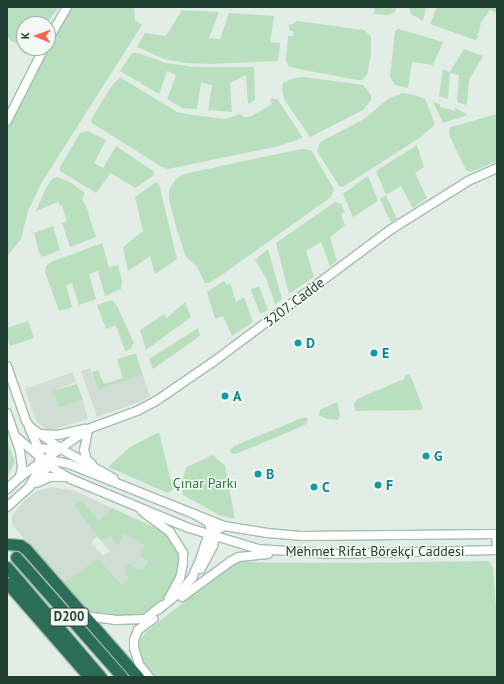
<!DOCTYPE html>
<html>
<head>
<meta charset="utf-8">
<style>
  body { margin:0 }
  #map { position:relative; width:504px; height:684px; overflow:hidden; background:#e2ede6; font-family:"PT Sans",sans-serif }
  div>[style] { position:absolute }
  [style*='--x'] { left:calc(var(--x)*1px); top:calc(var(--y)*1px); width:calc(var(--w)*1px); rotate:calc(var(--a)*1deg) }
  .built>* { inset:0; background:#d0ddd5 }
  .green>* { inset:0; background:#b9dfbe; transform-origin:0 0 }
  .roads { filter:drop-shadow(1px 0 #a2bcb0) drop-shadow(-1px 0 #a2bcb0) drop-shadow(0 1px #a2bcb0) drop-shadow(0 -1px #a2bcb0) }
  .secondary>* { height:8px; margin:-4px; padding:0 4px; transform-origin:4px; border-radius:4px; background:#fff }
  .highway>* { height:11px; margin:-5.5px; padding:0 5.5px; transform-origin:5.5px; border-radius:5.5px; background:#2b6d56 }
  .dots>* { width:11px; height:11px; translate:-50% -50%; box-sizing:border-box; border:2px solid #f2f9f5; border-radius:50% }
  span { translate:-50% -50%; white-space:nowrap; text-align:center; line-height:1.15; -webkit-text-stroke:3px #f2f9f5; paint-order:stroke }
  .shield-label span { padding:1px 3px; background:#f2f9f5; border:1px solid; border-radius:3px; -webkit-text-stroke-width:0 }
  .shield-label { font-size:13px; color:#213f33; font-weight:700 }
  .street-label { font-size:14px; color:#213f33 }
  .culture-label { font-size:14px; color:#0d838f; font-weight:700 }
  .left { translate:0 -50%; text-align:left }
  .park-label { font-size:14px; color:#29783c }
  .frame { position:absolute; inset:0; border:8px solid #213f33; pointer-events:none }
  .north { position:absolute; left:16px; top:16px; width:40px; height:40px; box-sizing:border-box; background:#f2f9f5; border:1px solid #9eafa7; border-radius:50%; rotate:271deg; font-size:11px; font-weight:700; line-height:16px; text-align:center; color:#213f33 }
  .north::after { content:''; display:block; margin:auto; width:14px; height:18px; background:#f96554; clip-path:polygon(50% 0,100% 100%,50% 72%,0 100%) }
</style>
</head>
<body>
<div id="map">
  <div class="built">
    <i style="clip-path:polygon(90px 368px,98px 390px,143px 375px,150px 396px,142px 401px,97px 417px,81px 371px)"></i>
    <i style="clip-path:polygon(73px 372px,76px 382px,52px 391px,59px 408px,83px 400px,88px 419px,55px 429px,46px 429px,36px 421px,25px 389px)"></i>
    <i style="clip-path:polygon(51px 487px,75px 491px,112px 508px,99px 520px,82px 500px,74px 505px,98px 536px,91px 542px,103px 556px,110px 551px,101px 541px,110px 536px,118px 547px,124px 534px,144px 545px,148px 560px,142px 570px,129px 581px,120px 584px,62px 584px,13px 526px,12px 521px,12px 516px,23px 502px,37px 491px)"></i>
  </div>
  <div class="green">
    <i style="clip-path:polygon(7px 7px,59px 7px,46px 24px,24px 24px,24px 48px,32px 48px,26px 54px,22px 52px,17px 43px,11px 41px,7px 36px)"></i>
    <i style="clip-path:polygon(71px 7px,134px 7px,135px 20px,142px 25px,42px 182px,28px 211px,21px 239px,7px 257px,7px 129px,46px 48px,48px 48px)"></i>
    <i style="clip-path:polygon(375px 7px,396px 7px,395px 12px,388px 15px,374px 14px)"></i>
    <i style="clip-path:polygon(409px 7px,426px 7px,423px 21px,411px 14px)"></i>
    <i style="clip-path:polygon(437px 7px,497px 7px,497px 13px,490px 10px,481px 22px,479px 32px,477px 34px,478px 38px,475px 40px,430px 24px)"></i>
    <i style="clip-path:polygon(182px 10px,219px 12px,209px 38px,220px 39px,229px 13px,274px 16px,270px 42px,280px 43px,278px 61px,208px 64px,186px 63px,164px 59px,137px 47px,145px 33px,166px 36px)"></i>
    <i style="clip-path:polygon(297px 21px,364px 30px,371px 36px,371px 54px,367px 75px,362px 80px,357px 80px,289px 67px,286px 61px,288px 36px,293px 36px,294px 32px,289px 30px,289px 27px,290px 24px,294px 24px)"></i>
    <i style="clip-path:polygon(398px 29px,443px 42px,433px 65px,412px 62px,408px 88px,395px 85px,390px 77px,395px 31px)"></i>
    <i style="clip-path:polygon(464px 49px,483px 56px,469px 80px,467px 105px,457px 102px,459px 75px,450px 73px,448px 99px,439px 96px,443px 69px,450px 72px)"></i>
    <i style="clip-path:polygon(132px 53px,138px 53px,166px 63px,194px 67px,254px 67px,255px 100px,248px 104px,246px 75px,230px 83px,232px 112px,208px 110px,212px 85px,201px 83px,197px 109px,182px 108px,167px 99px,176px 75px,167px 71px,159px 94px,120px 71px)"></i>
    <i style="clip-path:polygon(120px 77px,177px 112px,192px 115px,226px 119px,240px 114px,244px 117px,250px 117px,272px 104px,270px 99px,273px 99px,278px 100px,303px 138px,279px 146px,168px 169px,162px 167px,92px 123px,91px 120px,98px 108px,111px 87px)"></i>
    <i style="clip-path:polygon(304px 77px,363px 85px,371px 95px,371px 100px,363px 110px,310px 137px,284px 99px,282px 89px,283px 83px,289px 80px,294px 78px)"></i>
    <i style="clip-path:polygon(402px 93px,414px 95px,425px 99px,434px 121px,434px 125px,421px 137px,343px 187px,339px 186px,317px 151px,320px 142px,364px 119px,388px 99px)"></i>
    <i style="clip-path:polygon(433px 102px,440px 104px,440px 107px,455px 111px,455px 108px,468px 115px,443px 123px)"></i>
    <i style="clip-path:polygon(497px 114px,497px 161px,471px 172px,466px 170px,450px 137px,449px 131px,451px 127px)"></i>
    <i style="clip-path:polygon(88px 131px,106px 140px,94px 163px,103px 168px,116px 146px,150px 169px,154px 172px,153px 176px,135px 188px,111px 173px,96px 193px,60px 171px,60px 167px,80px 133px)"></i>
    <i style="clip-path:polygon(417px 145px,424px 167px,415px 173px,427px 198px,413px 208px,401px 186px,386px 195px,397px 219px,391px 223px,380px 199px,386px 195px,376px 171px)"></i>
    <i style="clip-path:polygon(301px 149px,311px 150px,334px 189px,331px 197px,223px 274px,209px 283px,205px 283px,197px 267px,186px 257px,177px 230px,169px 200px,169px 190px,175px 180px,184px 174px)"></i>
    <i style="clip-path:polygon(368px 176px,378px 201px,353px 217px,343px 194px)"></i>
    <i style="clip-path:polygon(57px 177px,70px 182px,85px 193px,82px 199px,89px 212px,88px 213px,96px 237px,70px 247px,62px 223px,67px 221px,62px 205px,60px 206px,58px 202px,36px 211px,46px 188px,53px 178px)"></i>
    <i style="clip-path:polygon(156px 182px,159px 184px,177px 259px,155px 274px,150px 256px,128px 271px,123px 247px,143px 231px,135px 197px)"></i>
    <i style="clip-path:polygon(335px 202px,341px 204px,345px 212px,341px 214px,345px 225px,330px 237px,337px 261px,330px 266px,321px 242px,306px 251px,314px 277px,289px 294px,276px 243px)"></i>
    <i style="clip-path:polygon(53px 226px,60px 250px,42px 257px,39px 252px,34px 233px)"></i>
    <i style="clip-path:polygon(102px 243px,109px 267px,118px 265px,122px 281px,121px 289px,105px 296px,98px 271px,89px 274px,96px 299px,79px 305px,72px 283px,66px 285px,72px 307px,59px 311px,45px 272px,46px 266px,51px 262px)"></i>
    <i style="clip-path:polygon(268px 249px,282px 299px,275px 305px,267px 280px,255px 260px)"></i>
    <i style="clip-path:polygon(224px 281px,227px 285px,230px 283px,236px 302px,244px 297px,253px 322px,232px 336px,223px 316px,215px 319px,207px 292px)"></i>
    <i style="left:259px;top:286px;width:26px;height:9px;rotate:69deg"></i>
    <i style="clip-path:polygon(112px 300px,117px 306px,134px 343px,131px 349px,125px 351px,116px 325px,106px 329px,97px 305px)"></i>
    <i style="clip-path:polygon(185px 302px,191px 317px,146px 350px,140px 330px,164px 314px,167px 318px)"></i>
    <i style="clip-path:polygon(28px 321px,34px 338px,10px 346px,7px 337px,7px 328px)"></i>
    <i style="clip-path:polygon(198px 328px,200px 336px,153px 369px,149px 359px)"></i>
    <i style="clip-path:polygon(133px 354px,136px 354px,143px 375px,98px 390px,92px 372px,98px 370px,104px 384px,123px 378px,117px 359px)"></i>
    <i style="clip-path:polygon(408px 374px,411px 377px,423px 408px,421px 410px,355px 411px,354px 403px,357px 399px,404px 379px,405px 376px)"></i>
    <i style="clip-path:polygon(77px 384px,83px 400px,59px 408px,52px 391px)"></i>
    <i style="clip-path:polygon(337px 402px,340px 414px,338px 420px,327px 419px,319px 415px,320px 410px)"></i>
    <i style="clip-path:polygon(302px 418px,307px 418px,308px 420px,305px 425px,236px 454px,231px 453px,230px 451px,234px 446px)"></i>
    <i style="clip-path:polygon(159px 432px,173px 490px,168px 493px,108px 467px,130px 447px)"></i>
    <i style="clip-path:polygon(7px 441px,15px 462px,7px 477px)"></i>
    <i style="clip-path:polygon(213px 455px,225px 466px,235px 519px,219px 515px,183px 495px,181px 483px,187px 467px)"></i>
    <i style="clip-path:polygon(82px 500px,99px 520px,112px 508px,167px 533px,180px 552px,181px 570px,165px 598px,146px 615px,115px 617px,91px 614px,62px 584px,98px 559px,121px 584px,129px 581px,125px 570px,128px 564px,142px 570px,148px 561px,140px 556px,144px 545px,124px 534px,118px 547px,110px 536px,101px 541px,74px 505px)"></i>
    <i style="clip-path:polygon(489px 561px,493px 567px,497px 620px,497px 677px,155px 677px,139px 656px,138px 642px,145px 633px,220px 573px,232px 565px,241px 562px,345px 563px)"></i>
  </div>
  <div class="roads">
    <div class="secondary">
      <i style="--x:48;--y:40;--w:38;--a:-60"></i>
      <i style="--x:7;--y:121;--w:82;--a:-63.1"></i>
      <i style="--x:7;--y:366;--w:58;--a:70.9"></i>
      <i style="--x:26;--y:421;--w:7;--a:56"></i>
      <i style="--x:30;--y:427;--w:38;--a:35"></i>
      <i style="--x:61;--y:449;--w:60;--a:29.1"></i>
      <i style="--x:7;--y:413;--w:40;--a:71.1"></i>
      <i style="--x:20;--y:451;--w:17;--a:83"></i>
      <i style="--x:22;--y:468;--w:9;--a:103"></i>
      <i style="--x:88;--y:430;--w:20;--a:101"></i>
      <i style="--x:84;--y:450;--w:10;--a:73"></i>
      <i style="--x:87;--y:460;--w:6;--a:39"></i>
      <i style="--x:41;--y:434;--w:17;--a:3"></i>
      <i style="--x:58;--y:435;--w:28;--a:-13"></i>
      <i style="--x:15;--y:436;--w:55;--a:39.8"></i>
      <i style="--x:57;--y:471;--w:16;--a:30"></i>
      <i style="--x:71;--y:479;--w:128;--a:22.6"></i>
      <i style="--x:189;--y:528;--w:72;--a:16.9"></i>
      <i style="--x:258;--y:549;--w:73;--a:3.9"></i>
      <i style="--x:331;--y:554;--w:166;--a:-1.4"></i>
      <i style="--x:34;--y:448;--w:15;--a:4"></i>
      <i style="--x:49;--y:449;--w:11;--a:-10"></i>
      <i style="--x:44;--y:463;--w:10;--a:-11"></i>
      <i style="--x:54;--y:461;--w:15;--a:11"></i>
      <i style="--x:69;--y:464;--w:167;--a:21.8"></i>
      <i style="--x:35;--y:481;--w:26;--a:-47"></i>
      <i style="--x:36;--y:483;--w:15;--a:-23"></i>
      <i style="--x:50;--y:477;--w:16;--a:0"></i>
      <i style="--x:7;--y:489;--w:18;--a:-43"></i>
      <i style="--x:20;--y:477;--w:83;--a:-35.2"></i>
      <i style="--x:88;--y:429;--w:52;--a:-20.2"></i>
      <i style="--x:137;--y:411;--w:21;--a:-28"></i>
      <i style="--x:156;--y:401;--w:69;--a:-34.4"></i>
      <i style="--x:213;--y:362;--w:221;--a:-36.7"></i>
      <i style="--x:390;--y:230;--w:92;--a:-32.1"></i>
      <i style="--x:468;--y:181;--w:32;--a:-24"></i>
      <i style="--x:7;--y:507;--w:30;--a:-42"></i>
      <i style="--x:29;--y:487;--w:16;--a:-60"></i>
      <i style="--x:37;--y:473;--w:15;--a:-79"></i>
      <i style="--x:40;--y:458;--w:9;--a:-96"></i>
      <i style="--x:39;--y:449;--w:23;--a:-115"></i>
      <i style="--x:142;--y:511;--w:35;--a:37"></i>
      <i style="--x:170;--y:532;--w:25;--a:58"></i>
      <i style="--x:183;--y:553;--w:10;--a:90"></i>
      <i style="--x:183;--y:563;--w:15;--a:101"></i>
      <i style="--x:180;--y:578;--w:23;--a:119"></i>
      <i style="--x:192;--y:513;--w:18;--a:29"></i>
      <i style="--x:208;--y:522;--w:17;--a:65"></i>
      <i style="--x:215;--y:537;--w:9;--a:103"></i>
      <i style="--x:213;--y:546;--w:26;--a:118"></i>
      <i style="--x:496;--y:534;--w:14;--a:86"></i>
      <i style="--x:182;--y:597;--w:61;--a:-36.3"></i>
      <i style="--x:231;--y:561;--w:9;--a:-27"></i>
      <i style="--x:239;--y:557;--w:29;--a:-6"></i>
      <i style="--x:158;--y:610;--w:27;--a:-39"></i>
      <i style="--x:179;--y:593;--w:20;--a:-49"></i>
      <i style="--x:192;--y:578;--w:20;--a:-66"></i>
      <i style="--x:200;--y:560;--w:26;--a:-72"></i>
      <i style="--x:208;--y:535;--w:18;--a:-29"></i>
      <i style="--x:224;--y:526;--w:44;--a:9.2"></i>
      <i style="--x:267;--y:533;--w:36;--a:5"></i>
      <i style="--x:303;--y:536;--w:194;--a:-0.6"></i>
      <i style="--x:84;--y:616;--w:31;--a:7"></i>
      <i style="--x:115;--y:620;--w:30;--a:-2"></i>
      <i style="--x:145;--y:619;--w:21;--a:-39"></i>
      <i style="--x:149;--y:677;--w:16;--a:-128"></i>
      <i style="--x:139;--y:664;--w:17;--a:-107"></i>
      <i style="--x:134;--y:648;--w:8;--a:-90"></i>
      <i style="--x:134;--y:640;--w:11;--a:-68"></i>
      <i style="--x:138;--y:630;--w:19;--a:-36"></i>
    </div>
    <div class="highway">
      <i style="--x:7;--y:544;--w:13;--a:4"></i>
      <i style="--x:20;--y:545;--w:7;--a:34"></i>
      <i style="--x:26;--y:549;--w:170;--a:48.8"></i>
      <i style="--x:16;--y:557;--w:160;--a:48.5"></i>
      <i style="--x:7;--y:567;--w:145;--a:49.5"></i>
      <i style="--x:7;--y:583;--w:125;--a:48.9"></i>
    </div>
  </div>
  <div class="dots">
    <i style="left:298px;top:343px;background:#0f9aa8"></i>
    <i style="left:374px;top:353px;background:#0f9aa8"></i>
    <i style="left:225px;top:396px;background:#0f9aa8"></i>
    <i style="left:426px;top:456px;background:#0f9aa8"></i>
    <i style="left:258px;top:474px;background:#0f9aa8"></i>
    <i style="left:378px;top:485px;background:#0f9aa8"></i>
    <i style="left:314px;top:487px;background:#0f9aa8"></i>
  </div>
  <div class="shield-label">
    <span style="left:69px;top:617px">D200</span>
  </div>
  <div class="street-label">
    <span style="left:294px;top:302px;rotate:-37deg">3207. Cadde</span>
    <span style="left:375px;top:551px">Mehmet Rifat Börekçi Caddesi</span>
  </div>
  <div class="culture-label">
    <span class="left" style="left:306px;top:343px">D</span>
    <span class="left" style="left:382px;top:353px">E</span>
    <span class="left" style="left:233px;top:396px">A</span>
    <span class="left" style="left:434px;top:456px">G</span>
    <span class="left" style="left:266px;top:474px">B</span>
    <span class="left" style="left:386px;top:485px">F</span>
    <span class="left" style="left:322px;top:487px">C</span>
  </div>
  <div class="park-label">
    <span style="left:205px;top:483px">Çınar Parkı</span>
  </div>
  <div class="frame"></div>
  <div class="north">K</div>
</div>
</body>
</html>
